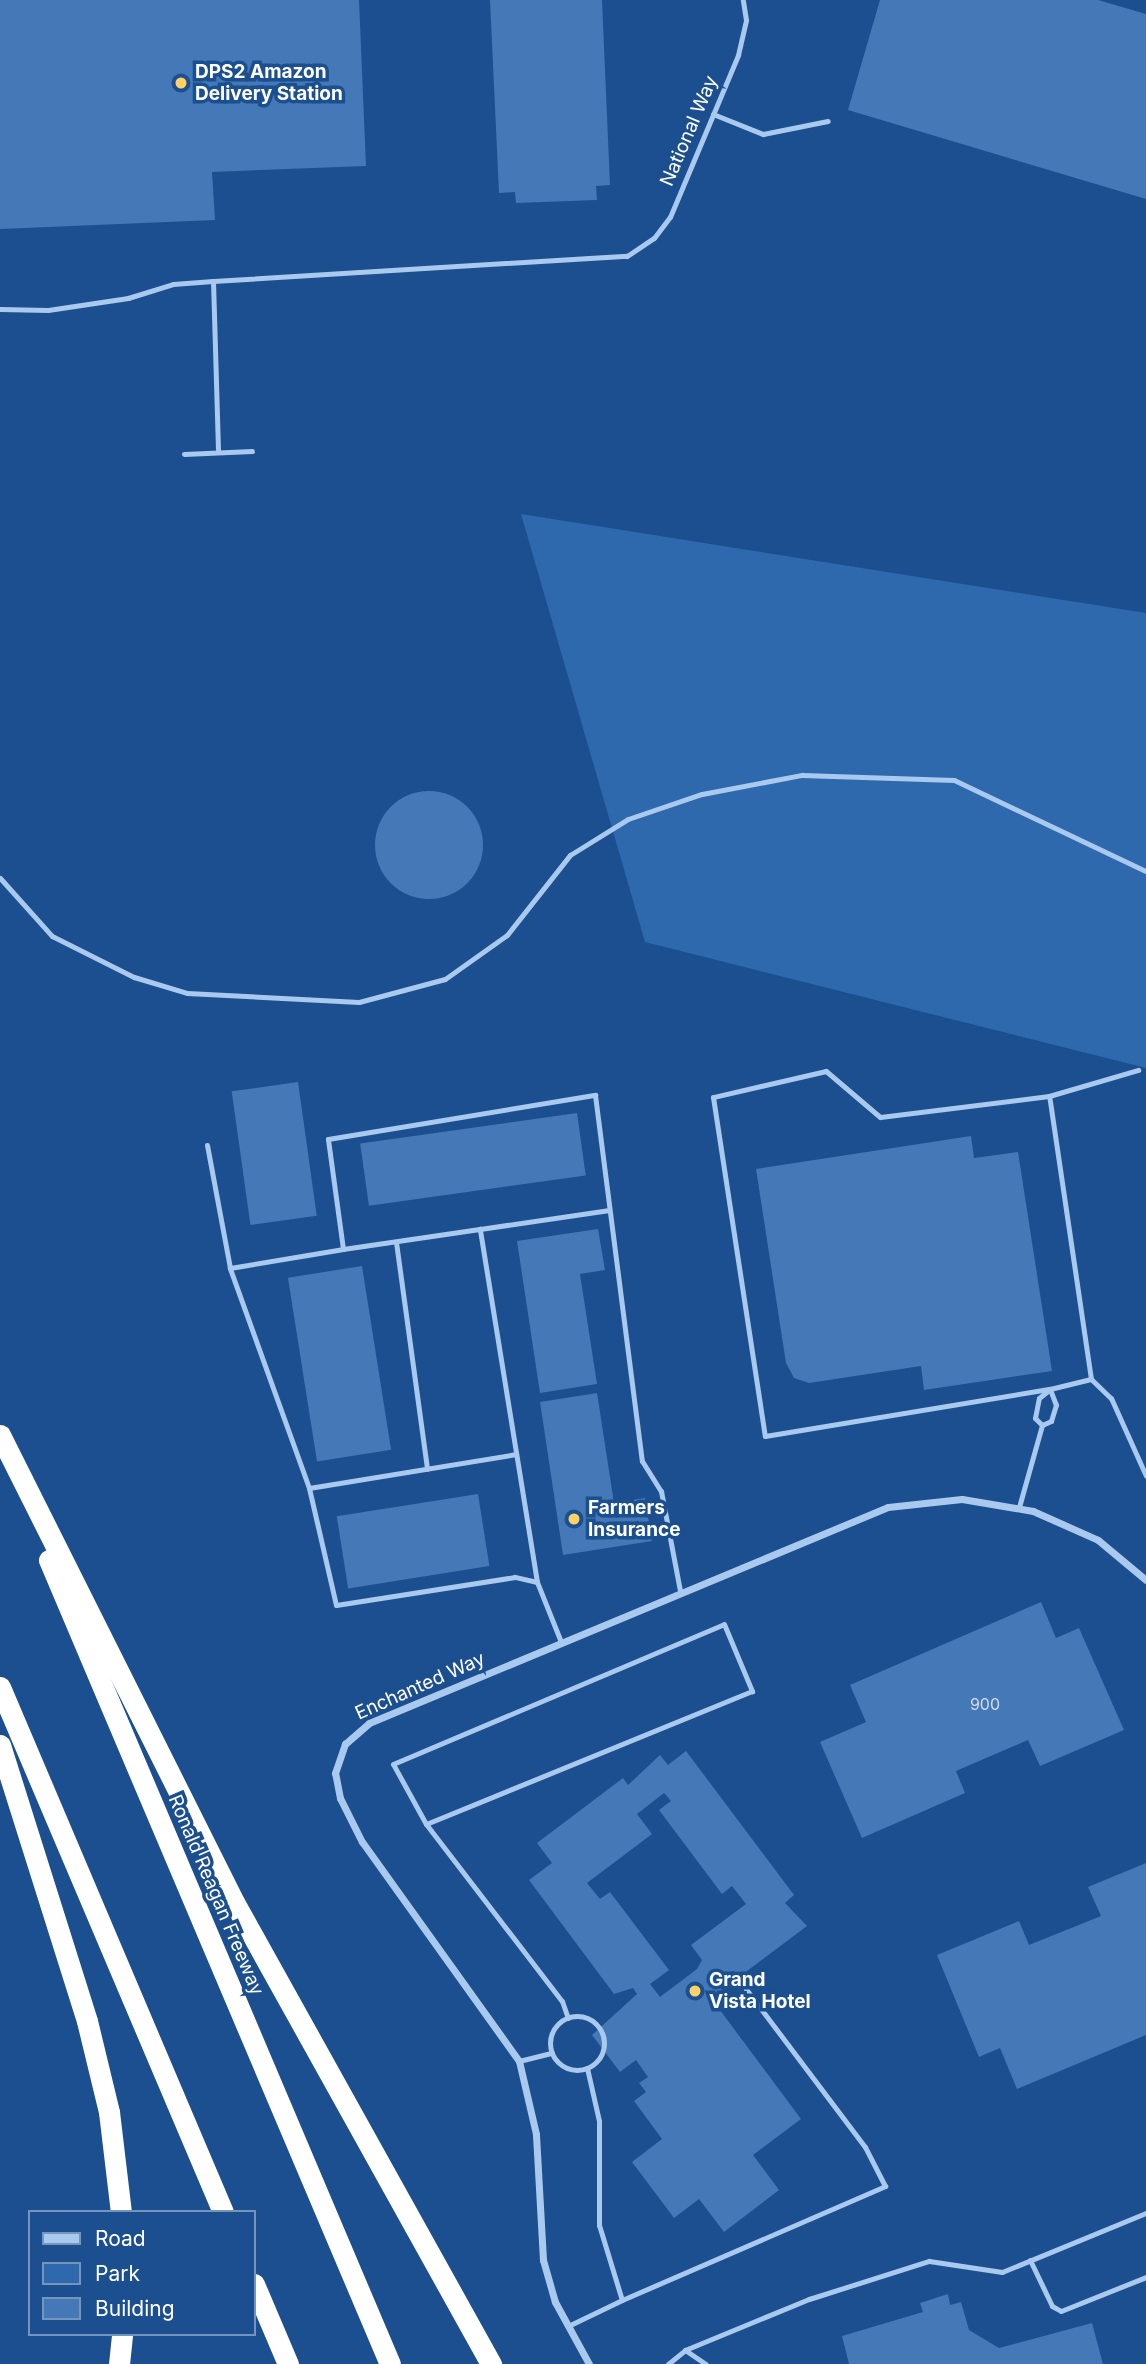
<!DOCTYPE html>
<html>
<head>
<meta charset="utf-8">
<style>
  body { margin:0 }
  #map { position:relative; width:1146px; height:2364px; overflow:hidden; background:#1b4f8f; font-family:Inter,sans-serif }
  div>[style] { position:absolute }
  [style*='--x'] { left:calc(var(--x)*1px); top:calc(var(--y)*1px); width:calc(var(--w)*1px); rotate:calc(var(--a)*1deg) }
  .green>* { inset:0; background:#2e69ad }
  .building>* { inset:0; background:#4478b7; transform-origin:0 0 }
  .round { border-radius:50% }
  .service>* { height:5px; margin:-2.5px; padding:0 2.5px; transform-origin:2.5px; border-radius:2.5px; background:#a9c9ee }
  .service>.ring { margin:-2.5px; padding:0; box-sizing:content-box; background:none; border:5px solid #a9c9ee; border-radius:50% }
  .minor>* { height:7px; margin:-3.5px; padding:0 3.5px; transform-origin:3.5px; border-radius:3.5px; background:#a9c9ee }
  .motorway>* { height:21px; margin:-10.5px; padding:0 10.5px; transform-origin:10.5px; border-radius:10.5px; background:#fff }
  .dots>* { width:19px; height:19px; translate:-50% -50%; box-sizing:border-box; border:4px solid #1b4f8f; border-radius:50% }
  span { translate:-50% -50%; white-space:nowrap; text-align:center; line-height:1.15; -webkit-text-stroke:7px #1b4f8f; paint-order:stroke }
  .number-label { font-size:16px; color:#d0dded }
  .number-label span { -webkit-text-stroke-width:0 }
  .poi-label { font-size:19px; color:#fff; font-weight:700 }
  .left { translate:0 -50%; text-align:left }
  .street-label { font-size:19px; color:#fff }
  .legend { position:absolute; left:28px; top:2210px; width:228px; height:126px; box-sizing:border-box; background:#1b4f8f; border:2px solid #7695bc; margin:0; padding:9px 12px; list-style:none; font-size:21px; color:#fff }
  .legend li { display:flex; align-items:center; gap:14px; height:35px }
  .legend b { width:35px; border:2px solid #7695bc }
</style>
</head>
<body>
<div id="map">
  <div class="green">
    <i style="clip-path:polygon(521px 514px,1146px 613px,1146px 1068px,645px 942px)"></i>
  </div>
  <div class="building">
    <i style="clip-path:polygon(0 0,359px 0,366px 166px,212px 172px,215px 220px,0 229px)"></i>
    <i style="clip-path:polygon(490px 0,602px 0,610px 185px,596px 186px,597px 200px,516px 203px,515px 192px,499px 193px)"></i>
    <i style="clip-path:polygon(880px 0,1098px 0,1146px 14px,1146px 199px,848px 110px)"></i>
    <i class="round" style="left:375px;top:791px;width:108px;height:108px"></i>
    <i style="left:298px;top:1082px;width:135px;height:67px;rotate:82deg"></i>
    <i style="left:577px;top:1113px;width:63px;height:219px;rotate:82deg"></i>
    <i style="clip-path:polygon(971px 1136px,974px 1158px,1018px 1152px,1052px 1371px,924px 1390px,921px 1366px,809px 1383px,794px 1378px,786px 1363px,756px 1169px)"></i>
    <i style="clip-path:polygon(598px 1229px,605px 1270px,580px 1274px,597px 1384px,540px 1393px,517px 1241px)"></i>
    <i style="left:362px;top:1266px;width:186px;height:75px;rotate:81deg"></i>
    <i style="clip-path:polygon(597px 1393px,614px 1503px,645px 1498px,652px 1541px,563px 1555px,540px 1402px)"></i>
    <i style="left:478px;top:1494px;width:73px;height:143px;rotate:81deg"></i>
    <i style="clip-path:polygon(1041px 1602px,1056px 1638px,1079px 1628px,1124px 1730px,1040px 1766px,1028px 1740px,956px 1771px,965px 1793px,862px 1838px,820px 1742px,866px 1722px,850px 1685px)"></i>
    <i style="clip-path:polygon(evenodd,686px 1751px,794px 1895px,785px 1903px,807px 1926px,711px 1998px,801px 2119px,753px 2155px,779px 2190px,724px 2232px,699px 2199px,674px 2218px,632px 2162px,662px 2139px,634px 2101px,646px 2092px,639px 2083px,648px 2077px,636px 2060px,620px 2072px,592px 2035px,637px 1994px,633px 1988px,614px 1994px,529px 1880px,552px 1863px,537px 1843px,623px 1778px,628px 1785px,660px 1755px,668px 1765px,686px 1751px,664px 1793px,671px 1801px,659px 1810px,722px 1894px,732px 1886px,746px 1904px,691px 1945px,702px 1960px,697px 1969px,660px 1997px,650px 1984px,669px 1970px,610px 1892px,600px 1899px,587px 1883px,652px 1834px,637px 1814px,664px 1793px)"></i>
    <i style="clip-path:polygon(1146px 1863px,1146px 2035px,1017px 2089px,1000px 2048px,979px 2057px,937px 1955px,1019px 1921px,1029px 1945px,1101px 1916px,1088px 1887px)"></i>
    <i style="clip-path:polygon(948px 2294px,950px 2305px,961px 2302px,969px 2330px,999px 2348px,1092px 2323px,1103px 2364px,849px 2364px,842px 2336px,923px 2312px,920px 2303px)"></i>
  </div>
  <div class="service">
    <i style="--x:713;--y:114;--w:54;--a:21.8"></i>
    <i style="--x:763;--y:134;--w:66;--a:-11.3"></i>
    <i style="--x:213;--y:281;--w:415;--a:-3.5"></i>
    <i style="--x:627;--y:256;--w:32;--a:-34"></i>
    <i style="--x:654;--y:238;--w:26;--a:-53"></i>
    <i style="--x:670;--y:217;--w:176;--a:-67.2"></i>
    <i style="--x:738;--y:55;--w:36;--a:-77"></i>
    <i style="--x:746;--y:20;--w:20;--a:-99"></i>
    <i style="--x:0;--y:309;--w:48;--a:1.2"></i>
    <i style="--x:48;--y:310;--w:81;--a:-8.5"></i>
    <i style="--x:128;--y:298;--w:47;--a:-17.3"></i>
    <i style="--x:173;--y:284;--w:40;--a:-4.3"></i>
    <i style="--x:213;--y:281;--w:171;--a:88.3"></i>
    <i style="--x:184;--y:454;--w:68;--a:-2.5"></i>
    <i style="--x:0;--y:878;--w:78;--a:48.1"></i>
    <i style="--x:52;--y:936;--w:92;--a:26.6"></i>
    <i style="--x:134;--y:977;--w:55;--a:16.8"></i>
    <i style="--x:187;--y:993;--w:172;--a:3"></i>
    <i style="--x:359;--y:1002;--w:89;--a:-15"></i>
    <i style="--x:445;--y:979;--w:76;--a:-35.4"></i>
    <i style="--x:507;--y:935;--w:102;--a:-51.8"></i>
    <i style="--x:570;--y:855;--w:68;--a:-31.8"></i>
    <i style="--x:628;--y:819;--w:78;--a:-18.7"></i>
    <i style="--x:702;--y:794;--w:102;--a:-10.8"></i>
    <i style="--x:802;--y:775;--w:152;--a:1.9"></i>
    <i style="--x:954;--y:780;--w:212;--a:25.4"></i>
    <i style="--x:1049;--y:1096;--w:93;--a:-16.3"></i>
    <i style="--x:207;--y:1145;--w:125;--a:79.4"></i>
    <i style="--x:396;--y:1242;--w:229;--a:82.2"></i>
    <i style="--x:343;--y:1249;--w:138;--a:-8.3"></i>
    <i style="--x:1091;--y:1379;--w:28;--a:44"></i>
    <i style="--x:1111;--y:1398;--w:85;--a:65.8"></i>
    <i style="--x:1042;--y:1425;--w:10;--a:-135"></i>
    <i style="--x:1035;--y:1418;--w:20;--a:-79"></i>
    <i style="--x:1039;--y:1398;--w:14;--a:-39"></i>
    <i style="--x:1050;--y:1389;--w:42;--a:-13.7"></i>
    <i style="--x:1091;--y:1379;--w:286;--a:-98.4"></i>
    <i style="--x:1049;--y:1096;--w:170;--a:172.9"></i>
    <i style="--x:880;--y:1117;--w:71;--a:-139.6"></i>
    <i style="--x:826;--y:1071;--w:116;--a:167"></i>
    <i style="--x:713;--y:1097;--w:343;--a:81.3"></i>
    <i style="--x:765;--y:1436;--w:289;--a:-9.4"></i>
    <i style="--x:309;--y:1488;--w:210;--a:-9.3"></i>
    <i style="--x:1019;--y:1507;--w:85;--a:-74.3"></i>
    <i style="--x:1042;--y:1425;--w:10;--a:-24"></i>
    <i style="--x:1051;--y:1421;--w:17;--a:-73"></i>
    <i style="--x:1056;--y:1405;--w:17;--a:-111"></i>
    <i style="--x:537;--y:1582;--w:358;--a:-99.2"></i>
    <i style="--x:480;--y:1229;--w:129;--a:-8.4"></i>
    <i style="--x:561;--y:1642;--w:65;--a:-111.8"></i>
    <i style="--x:537;--y:1582;--w:23;--a:-167"></i>
    <i style="--x:515;--y:1577;--w:181;--a:171.1"></i>
    <i style="--x:336;--y:1605;--w:120;--a:-103"></i>
    <i style="--x:309;--y:1488;--w:234;--a:-109.8"></i>
    <i style="--x:230;--y:1268;--w:115;--a:-9.5"></i>
    <i style="--x:343;--y:1249;--w:111;--a:-97.8"></i>
    <i style="--x:328;--y:1139;--w:271;--a:-9.4"></i>
    <i style="--x:595;--y:1095;--w:369;--a:82.7"></i>
    <i style="--x:642;--y:1461;--w:36;--a:58"></i>
    <i style="--x:661;--y:1491;--w:102;--a:79.2"></i>
    <i style="--x:426;--y:1824;--w:68;--a:-118.8"></i>
    <i style="--x:393;--y:1764;--w:359;--a:-22.9"></i>
    <i style="--x:724;--y:1624;--w:73;--a:67.3"></i>
    <i style="--x:752;--y:1691;--w:352;--a:157.8"></i>
    <i style="--x:426;--y:1824;--w:223;--a:52.5"></i>
    <i style="--x:562;--y:2001;--w:18;--a:71"></i>
    <i class="ring" style="left:550px;top:2016px;width:49px;height:49px"></i>
    <i style="--x:519;--y:2061;--w:34;--a:-14"></i>
    <i style="--x:587;--y:2068;--w:54;--a:77.2"></i>
    <i style="--x:599;--y:2121;--w:104;--a:90"></i>
    <i style="--x:599;--y:2225;--w:78;--a:73"></i>
    <i style="--x:622;--y:2300;--w:287;--a:-23.4"></i>
    <i style="--x:885;--y:2186;--w:44;--a:-117.1"></i>
    <i style="--x:865;--y:2147;--w:198;--a:-127"></i>
    <i style="--x:1030;--y:2260;--w:51;--a:64.4"></i>
    <i style="--x:1052;--y:2306;--w:10;--a:29"></i>
    <i style="--x:1061;--y:2311;--w:92;--a:-21.8"></i>
    <i style="--x:568;--y:2326;--w:60;--a:-25.7"></i>
    <i style="--x:685;--y:2350;--w:25;--a:34"></i>
    <i style="--x:668;--y:2364;--w:22;--a:-39"></i>
    <i style="--x:685;--y:2350;--w:134;--a:-22.4"></i>
    <i style="--x:809;--y:2299;--w:126;--a:-17.6"></i>
    <i style="--x:929;--y:2261;--w:74;--a:8.6"></i>
    <i style="--x:1002;--y:2272;--w:156;--a:-22.3"></i>
  </div>
  <div class="minor">
    <i style="--x:589;--y:2364;--w:71;--a:-118.7"></i>
    <i style="--x:555;--y:2302;--w:44;--a:-105.9"></i>
    <i style="--x:543;--y:2260;--w:126;--a:-93.2"></i>
    <i style="--x:536;--y:2134;--w:75;--a:-103.1"></i>
    <i style="--x:519;--y:2061;--w:269;--a:-125.6"></i>
    <i style="--x:362;--y:1842;--w:49;--a:-116.6"></i>
    <i style="--x:340;--y:1798;--w:25;--a:-101"></i>
    <i style="--x:335;--y:1773;--w:31;--a:-71"></i>
    <i style="--x:345;--y:1744;--w:32;--a:-41"></i>
    <i style="--x:369;--y:1723;--w:562;--a:-22.6"></i>
    <i style="--x:888;--y:1507;--w:74;--a:-6.2"></i>
    <i style="--x:962;--y:1499;--w:72;--a:9.6"></i>
    <i style="--x:1033;--y:1511;--w:71;--a:24"></i>
    <i style="--x:1098;--y:1540;--w:62;--a:39.8"></i>
  </div>
  <div class="motorway">
    <i style="--x:0;--y:1435;--w:522;--a:63.39"></i>
    <i style="--x:234;--y:1902;--w:529;--a:60.91"></i>
    <i style="--x:49;--y:1560;--w:873;--a:67.02"></i>
    <i style="--x:0;--y:1687;--w:570;--a:66.99"></i>
    <i style="--x:0;--y:1745;--w:289;--a:72.5"></i>
    <i style="--x:87;--y:2021;--w:94;--a:76.4"></i>
    <i style="--x:109;--y:2112;--w:101;--a:83.2"></i>
    <i style="--x:254;--y:2284;--w:87;--a:67"></i>
    <i style="--x:119;--y:2364;--w:30;--a:-84"></i>
  </div>
  <div class="dots">
    <i style="left:181px;top:83px;background:#ffd166"></i>
    <i style="left:574px;top:1519px;background:#ffd166"></i>
    <i style="left:695px;top:1991px;background:#ffd166"></i>
  </div>
  <div class="number-label">
    <span style="left:985px;top:1704px">900</span>
  </div>
  <div class="poi-label">
    <span class="left" style="left:195px;top:83px">DPS2 Amazon<br>Delivery Station</span>
    <span class="left" style="left:588px;top:1519px">Farmers<br>Insurance</span>
    <span class="left" style="left:709px;top:1991px">Grand<br>Vista Hotel</span>
  </div>
  <div class="street-label">
    <span style="left:689px;top:131px;rotate:-67deg">National Way</span>
    <span style="left:420px;top:1686px;rotate:-24deg">Enchanted Way</span>
    <span style="left:216px;top:1895px;rotate:67deg">Ronald Reagan Freeway</span>
  </div>
  <ul class="legend">
  <li><b style="height:9px;background:#a9c9ee"></b>Road</li>
  <li><b style="height:19px;background:#2e69ad"></b>Park</li>
  <li><b style="height:19px;background:#4478b7"></b>Building</li>
  </ul>
</div>
</body>
</html>
